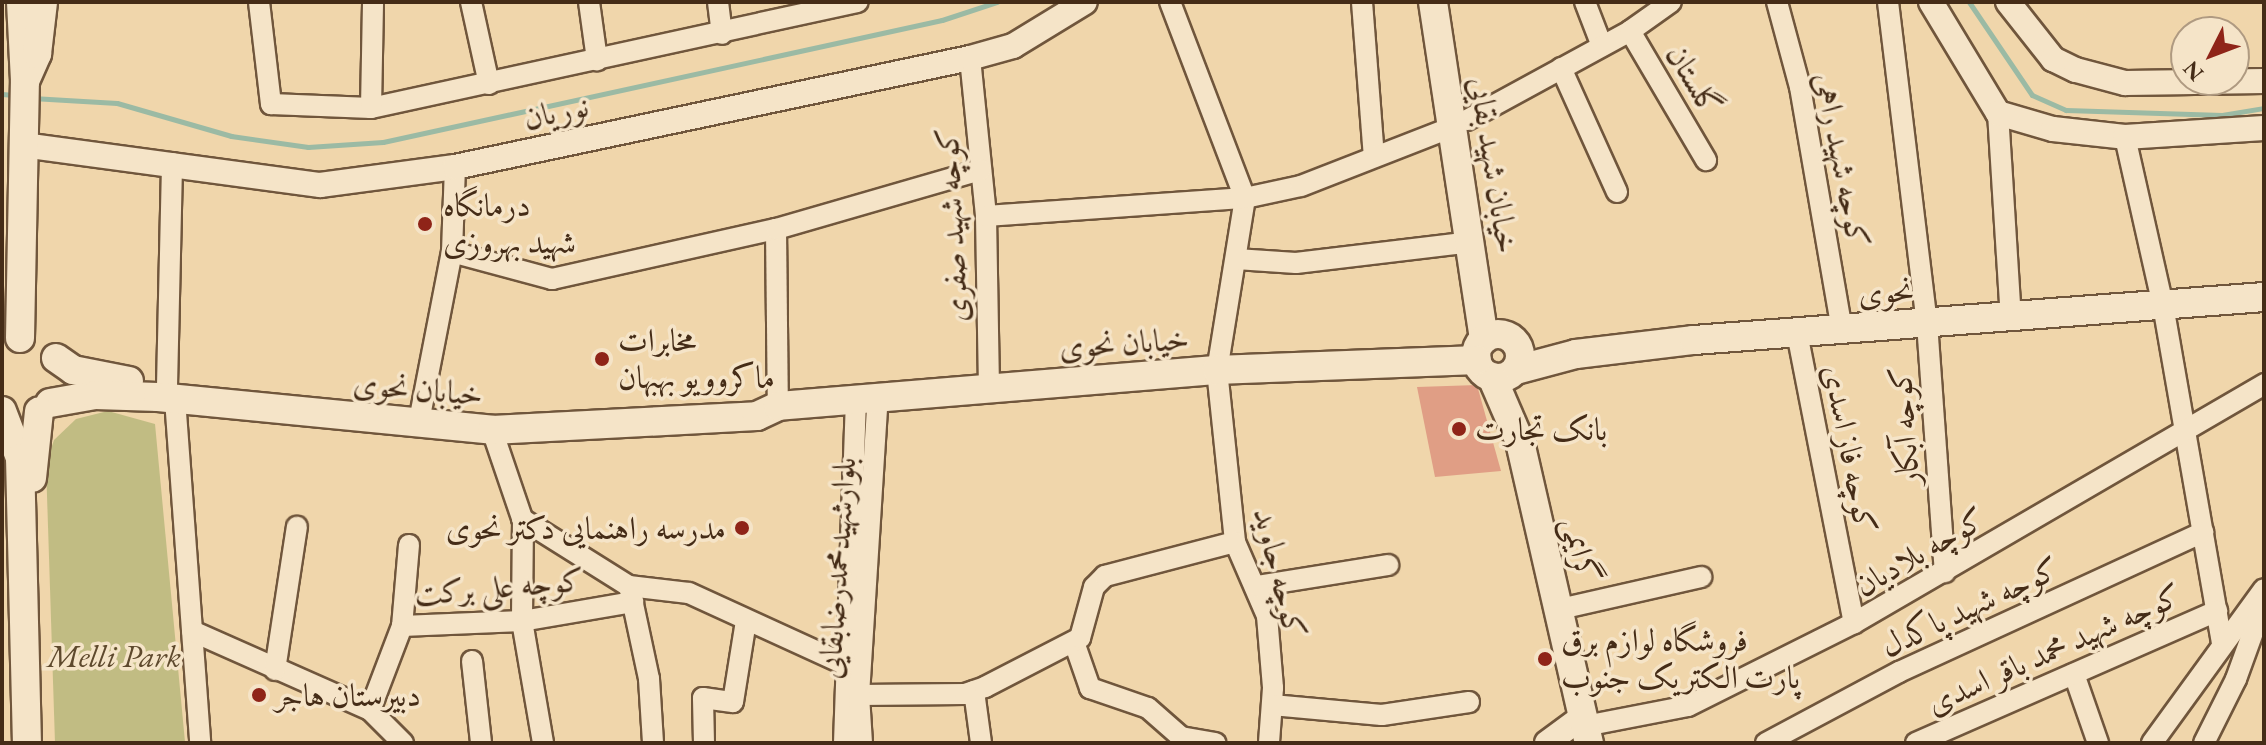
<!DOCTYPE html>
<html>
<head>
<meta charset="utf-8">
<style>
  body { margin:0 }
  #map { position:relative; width:2266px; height:745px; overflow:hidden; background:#f0d6ab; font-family:"EB Garamond",Amiri,serif }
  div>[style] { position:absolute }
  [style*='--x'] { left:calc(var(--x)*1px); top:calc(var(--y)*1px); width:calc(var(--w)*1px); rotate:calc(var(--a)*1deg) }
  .green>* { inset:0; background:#c1bc83 }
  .stream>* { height:5px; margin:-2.5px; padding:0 2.5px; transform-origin:2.5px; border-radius:2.5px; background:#9bbaa4 }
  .building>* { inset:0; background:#e09e85 }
  .roads { filter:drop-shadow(2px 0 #70563c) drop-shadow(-2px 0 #70563c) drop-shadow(0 2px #70563c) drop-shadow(0 -2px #70563c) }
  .minor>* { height:20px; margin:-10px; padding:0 10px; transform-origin:10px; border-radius:10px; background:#f5e4c8 }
  .tertiary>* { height:24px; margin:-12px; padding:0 12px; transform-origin:12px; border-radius:12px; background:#f5e4c8 }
  .secondary>* { height:28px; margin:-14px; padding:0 14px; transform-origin:14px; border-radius:14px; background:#f5e4c8 }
  .secondary>.ring { margin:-14px; padding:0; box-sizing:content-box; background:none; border:28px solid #f5e4c8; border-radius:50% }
  .dots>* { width:22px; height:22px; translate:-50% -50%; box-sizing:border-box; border:4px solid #f5e4c8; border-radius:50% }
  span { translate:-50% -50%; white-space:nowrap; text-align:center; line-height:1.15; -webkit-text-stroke:7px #f5e4c8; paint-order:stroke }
  .street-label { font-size:32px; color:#452c17 }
  .poi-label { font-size:32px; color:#452c17 }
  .left { translate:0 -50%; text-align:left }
  .right { translate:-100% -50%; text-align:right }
  .park-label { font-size:32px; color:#5e492d; font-style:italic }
  .frame { position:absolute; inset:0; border:4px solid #452c17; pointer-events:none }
  .north { position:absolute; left:2170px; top:16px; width:80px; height:80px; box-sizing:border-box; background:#f5e4c8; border:2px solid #af9a81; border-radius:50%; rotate:228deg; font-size:22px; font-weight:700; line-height:32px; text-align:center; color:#452c17 }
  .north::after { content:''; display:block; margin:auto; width:28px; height:36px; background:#8f2418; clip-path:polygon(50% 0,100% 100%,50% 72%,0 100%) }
</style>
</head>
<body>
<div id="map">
  <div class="green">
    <i style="clip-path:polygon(108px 411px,155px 424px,185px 742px,55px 743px,46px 464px,54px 440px,76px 419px)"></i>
  </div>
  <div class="stream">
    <i style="--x:1969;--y:2;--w:112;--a:55.9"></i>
    <i style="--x:2032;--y:95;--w:37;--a:24"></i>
    <i style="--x:2066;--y:110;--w:156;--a:1.8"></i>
    <i style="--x:2222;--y:115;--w:43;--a:-9.5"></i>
    <i style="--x:2;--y:94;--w:12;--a:5"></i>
    <i style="--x:32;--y:98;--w:85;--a:3.4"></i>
    <i style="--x:117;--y:103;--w:119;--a:16.1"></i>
    <i style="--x:231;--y:136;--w:78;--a:8.1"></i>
    <i style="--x:308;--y:147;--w:75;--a:-3.8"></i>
    <i style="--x:383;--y:142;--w:572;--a:-12.31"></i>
    <i style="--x:942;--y:20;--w:58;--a:-18.1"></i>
  </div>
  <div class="building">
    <i style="clip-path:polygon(1477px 385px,1501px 471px,1435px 477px,1417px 387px)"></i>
  </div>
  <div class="roads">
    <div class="minor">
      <i style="--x:259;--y:2;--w:103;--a:83.3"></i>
      <i style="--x:271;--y:104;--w:100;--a:2.3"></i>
      <i style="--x:371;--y:108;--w:498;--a:-12.3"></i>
      <i style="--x:471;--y:2;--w:84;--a:77.6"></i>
      <i style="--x:589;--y:2;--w:59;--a:82.1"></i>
      <i style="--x:718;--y:2;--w:32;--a:83"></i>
      <i style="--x:1170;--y:2;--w:210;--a:69.1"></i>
      <i style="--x:1245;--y:198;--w:174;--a:99.2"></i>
      <i style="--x:1217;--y:370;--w:173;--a:84"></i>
      <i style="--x:1235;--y:542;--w:81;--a:66.6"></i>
      <i style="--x:1267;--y:616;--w:72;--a:85.2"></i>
      <i style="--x:1273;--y:688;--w:55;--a:94.2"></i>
      <i style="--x:1362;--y:2;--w:155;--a:85.6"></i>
      <i style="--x:1585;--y:2;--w:47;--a:68.9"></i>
      <i style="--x:1777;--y:2;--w:88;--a:74.9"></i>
      <i style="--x:1800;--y:87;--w:246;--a:80.2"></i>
      <i style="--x:1888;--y:2;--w:323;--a:83.1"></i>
      <i style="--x:1927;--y:323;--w:250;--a:85.9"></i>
      <i style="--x:1630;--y:31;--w:150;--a:59.5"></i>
      <i style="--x:970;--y:58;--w:159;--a:84.2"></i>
      <i style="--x:986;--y:216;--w:172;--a:89"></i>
      <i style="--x:1561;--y:68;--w:136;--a:65.7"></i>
      <i style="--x:371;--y:108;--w:106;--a:-88.9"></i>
      <i style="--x:1998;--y:113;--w:204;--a:86.4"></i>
      <i style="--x:1467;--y:120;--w:186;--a:-28.6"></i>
      <i style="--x:1630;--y:31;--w:50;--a:-35.3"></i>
      <i style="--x:2125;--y:137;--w:172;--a:77.3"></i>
      <i style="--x:2163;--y:305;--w:342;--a:80.1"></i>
      <i style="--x:986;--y:216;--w:260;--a:-4"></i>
      <i style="--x:1245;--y:198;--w:57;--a:-12.1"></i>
      <i style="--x:1301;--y:186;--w:162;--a:-21.3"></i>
      <i style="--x:776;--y:229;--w:177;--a:89.4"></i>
      <i style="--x:452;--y:252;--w:104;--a:15.1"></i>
      <i style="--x:552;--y:279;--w:230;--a:-12.6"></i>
      <i style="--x:776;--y:229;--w:213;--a:-16.1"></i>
      <i style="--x:1236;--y:259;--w:60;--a:3.8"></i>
      <i style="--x:1296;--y:263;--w:177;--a:-6.8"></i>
      <i style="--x:1797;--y:333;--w:296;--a:78.9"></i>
      <i style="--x:167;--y:386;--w:223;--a:-88.7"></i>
      <i style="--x:175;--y:399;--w:345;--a:85.8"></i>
      <i style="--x:421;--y:411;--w:162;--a:-79"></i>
      <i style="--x:452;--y:252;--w:85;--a:-88"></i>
      <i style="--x:492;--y:430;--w:96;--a:71.2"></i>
      <i style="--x:523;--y:521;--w:100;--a:90.6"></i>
      <i style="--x:522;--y:621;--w:124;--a:80.2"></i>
      <i style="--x:522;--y:519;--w:126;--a:32.1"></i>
      <i style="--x:629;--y:586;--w:60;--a:6.7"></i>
      <i style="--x:689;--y:593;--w:170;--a:24.6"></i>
      <i style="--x:409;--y:545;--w:81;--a:94.9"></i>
      <i style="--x:402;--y:626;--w:120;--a:-2.4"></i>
      <i style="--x:522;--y:621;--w:113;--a:-9.7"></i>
      <i style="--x:1257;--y:586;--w:133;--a:-9.1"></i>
      <i style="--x:630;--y:590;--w:91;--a:77.9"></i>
      <i style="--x:649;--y:679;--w:64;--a:86.4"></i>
      <i style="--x:1560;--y:609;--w:145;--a:-12.8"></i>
      <i style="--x:192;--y:631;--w:195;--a:23.9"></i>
      <i style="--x:370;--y:710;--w:47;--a:45"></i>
      <i style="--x:1074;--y:642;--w:49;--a:70.8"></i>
      <i style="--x:1090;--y:688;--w:61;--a:19"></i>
      <i style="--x:1148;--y:708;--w:44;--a:41.3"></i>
      <i style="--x:1181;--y:737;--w:35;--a:10"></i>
      <i style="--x:472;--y:661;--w:82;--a:83.7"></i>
      <i style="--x:275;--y:670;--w:145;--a:-81.3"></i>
      <i style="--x:2074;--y:674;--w:73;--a:70.8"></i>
      <i style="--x:974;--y:691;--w:52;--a:82.3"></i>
      <i style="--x:859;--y:695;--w:106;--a:-0.5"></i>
      <i style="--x:965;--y:694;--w:21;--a:-19"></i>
      <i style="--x:985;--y:687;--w:107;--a:-27.3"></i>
      <i style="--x:1080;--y:638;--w:53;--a:-74.6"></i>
      <i style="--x:1094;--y:587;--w:16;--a:-45"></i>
      <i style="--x:1105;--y:576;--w:134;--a:-14.7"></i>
      <i style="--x:1272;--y:705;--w:110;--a:5.2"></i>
      <i style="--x:1382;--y:715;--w:88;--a:-8.5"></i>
      <i style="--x:370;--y:710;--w:90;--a:-69.1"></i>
      <i style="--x:1585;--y:726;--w:105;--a:-11"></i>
      <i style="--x:1688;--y:706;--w:186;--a:-26.6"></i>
      <i style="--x:1854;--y:623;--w:475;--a:-30.2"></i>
      <i style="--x:704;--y:743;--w:45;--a:-91.3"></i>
      <i style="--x:703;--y:698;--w:30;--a:8"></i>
      <i style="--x:733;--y:702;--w:82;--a:-80.9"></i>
      <i style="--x:844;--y:743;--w:344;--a:-88"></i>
      <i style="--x:862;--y:743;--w:48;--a:-93.6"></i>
      <i style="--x:859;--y:695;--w:299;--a:-86.4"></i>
      <i style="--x:1766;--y:743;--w:151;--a:-28.1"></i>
      <i style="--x:1899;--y:672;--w:335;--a:-24.7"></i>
      <i style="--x:1916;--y:743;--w:329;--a:-23.7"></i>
      <i style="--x:2152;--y:743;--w:190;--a:-54"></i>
      <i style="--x:2204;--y:743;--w:72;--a:-63.4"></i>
      <i style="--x:2236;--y:679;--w:82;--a:-70"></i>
    </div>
    <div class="tertiary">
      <i style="--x:1931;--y:2;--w:130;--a:58.9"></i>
      <i style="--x:1998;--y:113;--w:57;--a:16.2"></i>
      <i style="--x:2053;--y:129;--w:72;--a:6.3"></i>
      <i style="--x:2125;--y:137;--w:139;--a:-3.7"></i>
      <i style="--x:2008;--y:2;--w:73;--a:51.7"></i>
      <i style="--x:2053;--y:59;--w:25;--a:26"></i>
      <i style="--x:2076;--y:70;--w:51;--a:14.9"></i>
      <i style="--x:2125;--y:83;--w:139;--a:-0.8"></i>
      <i style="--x:23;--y:145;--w:300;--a:7.7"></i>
      <i style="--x:320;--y:185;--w:136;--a:-7.6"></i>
      <i style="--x:455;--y:167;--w:526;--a:-11.95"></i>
      <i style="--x:970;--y:58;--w:45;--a:-15.6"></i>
      <i style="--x:1013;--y:46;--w:84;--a:-31.4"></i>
      <i style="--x:1547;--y:743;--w:44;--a:-36.6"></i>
    </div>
    <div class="secondary">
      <i style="--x:21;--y:2;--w:79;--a:87.1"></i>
      <i style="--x:25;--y:81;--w:30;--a:-66"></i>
      <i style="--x:37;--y:54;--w:52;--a:-83.4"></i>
      <i style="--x:1433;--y:2;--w:341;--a:81.4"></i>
      <i class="ring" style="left:1476px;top:334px;width:16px;height:16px"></i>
      <i style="--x:20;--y:338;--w:257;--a:-88.9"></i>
      <i style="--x:56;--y:358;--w:21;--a:35"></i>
      <i style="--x:73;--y:370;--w:57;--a:11.1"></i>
      <i style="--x:1516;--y:370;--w:62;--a:-14.9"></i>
      <i style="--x:1576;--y:354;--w:119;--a:-6.8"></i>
      <i style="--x:1694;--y:340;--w:572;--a:-4.31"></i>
      <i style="--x:1492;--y:377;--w:71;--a:66.7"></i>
      <i style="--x:1520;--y:442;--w:309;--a:77.1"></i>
      <i style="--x:50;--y:403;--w:46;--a:-10.1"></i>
      <i style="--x:95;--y:395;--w:63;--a:1.8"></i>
      <i style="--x:158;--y:397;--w:336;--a:5.6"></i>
      <i style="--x:492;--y:430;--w:265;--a:-3"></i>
      <i style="--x:757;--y:416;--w:23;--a:-25"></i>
      <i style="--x:778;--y:406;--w:440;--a:-4.7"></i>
      <i style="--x:1217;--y:370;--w:260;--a:-2.2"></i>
      <i style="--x:2;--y:411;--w:50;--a:69"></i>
      <i style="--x:20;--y:458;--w:285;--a:88.6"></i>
      <i style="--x:32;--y:478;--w:67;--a:-84"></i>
    </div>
  </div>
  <div class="dots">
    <i style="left:425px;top:224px;background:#8f2418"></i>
    <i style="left:602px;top:359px;background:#8f2418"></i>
    <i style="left:1459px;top:429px;background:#8f2418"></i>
    <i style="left:742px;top:528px;background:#8f2418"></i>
    <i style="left:1545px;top:659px;background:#8f2418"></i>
    <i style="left:259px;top:695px;background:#8f2418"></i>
  </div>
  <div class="street-label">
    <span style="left:1694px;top:80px;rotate:59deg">گلستان</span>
    <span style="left:556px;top:112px;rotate:-12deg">نوریان</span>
    <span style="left:1842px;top:160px;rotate:79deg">کوچه شهید راهی</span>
    <span style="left:1494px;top:165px;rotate:81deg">خیابان شهید بقایی</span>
    <span style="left:952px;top:225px;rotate:-93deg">کوچه شهید صفری</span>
    <span style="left:1886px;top:292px;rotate:-4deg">نحوی</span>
    <span style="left:1124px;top:343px;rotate:-4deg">خیابان نحوی</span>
    <span style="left:418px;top:389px;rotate:5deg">خیابان نحوی</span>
    <span style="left:1904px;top:426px;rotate:-94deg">کوچه آبکار</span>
    <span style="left:1850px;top:449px;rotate:79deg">کوچه فاز اسدی</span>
    <span style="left:1581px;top:550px;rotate:77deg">گرایمی</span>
    <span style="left:1920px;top:552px;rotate:-30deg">کوچه بلادیان</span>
    <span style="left:837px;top:568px;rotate:-86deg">بلوارشهیدمحمدرضابقایی</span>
    <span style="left:1280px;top:573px;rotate:76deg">کوچه جاوید</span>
    <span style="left:499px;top:587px;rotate:-5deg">کوچه علی برکت</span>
    <span style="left:1970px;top:607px;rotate:-25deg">کوچه شهید پاکدل</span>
    <span style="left:2054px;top:649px;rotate:-24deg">کوچه شهید محمد باقر اسدی</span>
  </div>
  <div class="poi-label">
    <span class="left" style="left:443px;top:224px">درمانگاه<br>شهید بهروزی</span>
    <span class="left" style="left:618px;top:359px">مخابرات<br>ماکروویو بهبهان</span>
    <span class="left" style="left:1475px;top:429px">بانک تجارت</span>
    <span class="right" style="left:726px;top:528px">مدرسه راهنمایی دکتر نحوی</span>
    <span class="left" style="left:1561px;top:659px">فروشگاه لوازم برق<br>پارت الکتریک جنوب</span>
    <span class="left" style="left:275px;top:695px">دبیرستان هاجر</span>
  </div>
  <div class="park-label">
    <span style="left:114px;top:656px">Melli Park</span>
  </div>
  <div class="frame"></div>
  <div class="north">N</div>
</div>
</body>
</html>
